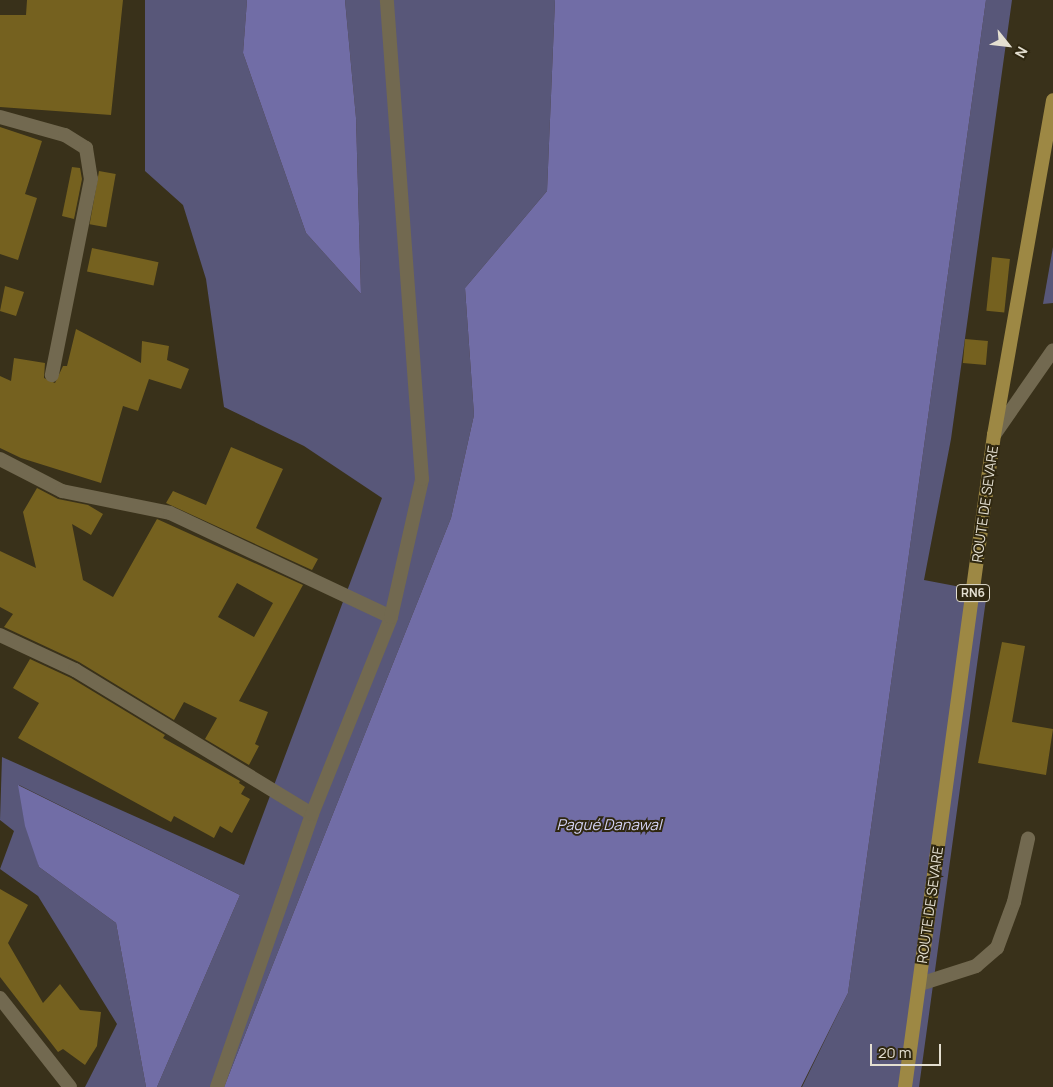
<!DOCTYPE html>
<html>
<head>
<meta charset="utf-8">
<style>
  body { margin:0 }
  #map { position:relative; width:1053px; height:1087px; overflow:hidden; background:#39311a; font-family:Manrope,sans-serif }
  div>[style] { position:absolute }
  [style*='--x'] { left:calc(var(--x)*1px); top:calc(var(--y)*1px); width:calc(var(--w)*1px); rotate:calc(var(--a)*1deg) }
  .green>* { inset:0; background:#585779 }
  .water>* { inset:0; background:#716da6 }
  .building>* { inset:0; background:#75611f; transform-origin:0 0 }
  .service>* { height:14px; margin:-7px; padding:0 7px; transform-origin:7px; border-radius:7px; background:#726950 }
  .minor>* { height:14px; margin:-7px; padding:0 7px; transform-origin:7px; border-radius:7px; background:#726950 }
  .tertiary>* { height:14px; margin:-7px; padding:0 7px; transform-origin:7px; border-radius:7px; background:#726950 }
  .primary>* { height:14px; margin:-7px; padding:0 7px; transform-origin:7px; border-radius:7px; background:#9d8844 }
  span { translate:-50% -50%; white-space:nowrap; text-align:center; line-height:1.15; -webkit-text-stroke:4px #2f2710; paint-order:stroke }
  .shield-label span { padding:1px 4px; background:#2f2710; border:1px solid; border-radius:4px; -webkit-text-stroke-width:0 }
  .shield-label { font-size:12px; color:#e4dfd1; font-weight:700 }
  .street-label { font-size:14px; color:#e4dfd1 }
  .water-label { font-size:15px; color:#d3d2f4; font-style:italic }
  .north { position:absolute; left:983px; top:20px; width:50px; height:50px; -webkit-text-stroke:4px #2f2710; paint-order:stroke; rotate:119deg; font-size:14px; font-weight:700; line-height:20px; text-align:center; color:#e4dfd1 }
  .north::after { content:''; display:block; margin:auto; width:18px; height:22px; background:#e4dfd1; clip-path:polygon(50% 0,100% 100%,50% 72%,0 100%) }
  .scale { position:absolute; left:870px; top:1044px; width:71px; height:22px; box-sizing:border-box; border:2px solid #e4dfd1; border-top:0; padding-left:6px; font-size:15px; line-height:18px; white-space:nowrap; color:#e4dfd1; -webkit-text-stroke:4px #2f2710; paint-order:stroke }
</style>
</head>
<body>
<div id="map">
  <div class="green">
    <i style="clip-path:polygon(145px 0,247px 0,243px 53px,306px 233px,361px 294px,356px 118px,345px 0,555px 0,547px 191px,465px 288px,474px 415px,451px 518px,224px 1087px,157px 1087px,240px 895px,19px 785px,39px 867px,116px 923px,146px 1087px,85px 1087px,117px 1024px,38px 896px,0 869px,14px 831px,0 820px,2px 757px,244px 865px,382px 498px,304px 446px,224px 407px,206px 279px,183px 205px,145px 171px)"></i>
    <i style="clip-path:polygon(986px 0,1012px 0,951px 439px,924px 580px,987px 592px,919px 1087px,802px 1087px,848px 993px)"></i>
    <i style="clip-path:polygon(1053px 247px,1053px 303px,1043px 304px)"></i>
  </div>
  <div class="water">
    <i style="clip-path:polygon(247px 0,345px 0,356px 118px,361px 294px,306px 233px,243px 53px)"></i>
    <i style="clip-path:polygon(555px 0,986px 0,848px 993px,801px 1087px,224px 1087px,451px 518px,474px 415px,465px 288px,547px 191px)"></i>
    <i style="clip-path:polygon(18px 785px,240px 895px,157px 1087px,146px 1087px,116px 923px,39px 867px,25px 826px)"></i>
  </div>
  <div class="building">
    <i style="clip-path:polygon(27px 0,123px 0,111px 115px,0 107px,0 15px,26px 15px)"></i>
    <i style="clip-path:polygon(0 127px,42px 141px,25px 194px,37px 198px,18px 260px,0 254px)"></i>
    <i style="clip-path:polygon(72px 167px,80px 168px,82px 179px,74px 219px,62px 216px)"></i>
    <i style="left:99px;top:171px;width:17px;height:54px;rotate:10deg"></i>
    <i style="left:92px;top:248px;width:68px;height:24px;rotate:12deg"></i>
    <i style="left:992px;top:257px;width:18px;height:54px;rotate:6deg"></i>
    <i style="clip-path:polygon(5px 286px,24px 292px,16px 316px,0 311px)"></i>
    <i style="clip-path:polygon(76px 329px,141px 363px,142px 341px,169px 346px,167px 360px,189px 369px,181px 389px,149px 379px,138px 411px,123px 406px,101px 483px,21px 458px,0 448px,0 376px,11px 381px,14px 358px,45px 363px,44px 378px,55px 383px,63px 366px,67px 366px)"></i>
    <i style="left:965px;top:339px;width:23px;height:24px;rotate:5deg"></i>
    <i style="clip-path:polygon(231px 447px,283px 469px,256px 528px,318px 559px,312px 570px,166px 503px,173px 491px,206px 505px)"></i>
    <i style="clip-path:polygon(evenodd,37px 488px,58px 499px,88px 505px,103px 514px,91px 535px,72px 524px,83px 580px,113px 597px,157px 519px,303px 585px,239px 701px,268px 712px,255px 744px,259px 746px,249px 765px,205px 739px,217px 718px,184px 702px,174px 720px,79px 662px,4px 627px,13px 614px,0 607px,0 551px,36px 568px,23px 512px,37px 488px,237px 583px,273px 603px,254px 637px,218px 617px,237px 583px)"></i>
    <i style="clip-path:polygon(1002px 642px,1025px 646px,1012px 722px,1053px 729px,1046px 775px,978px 763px)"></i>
    <i style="clip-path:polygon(30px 659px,71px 678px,165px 735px,163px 738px,240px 781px,239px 783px,245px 787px,241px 794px,250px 799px,232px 833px,220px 826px,214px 838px,174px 816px,171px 822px,18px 738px,39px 703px,13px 688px)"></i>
    <i style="clip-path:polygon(0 889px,28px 905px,8px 943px,43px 1003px,60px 984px,80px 1010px,101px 1012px,97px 1046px,85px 1065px,63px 1049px,58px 1052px,0 977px)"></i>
  </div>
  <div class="service">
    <i style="--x:920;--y:984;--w:59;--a:-17.8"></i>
    <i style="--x:976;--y:966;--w:28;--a:-41"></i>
    <i style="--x:997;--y:948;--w:49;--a:-69.7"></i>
    <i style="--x:1014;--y:902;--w:65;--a:-77.5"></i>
  </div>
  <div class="minor">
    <i style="--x:0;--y:117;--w:67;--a:15.5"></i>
    <i style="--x:65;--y:135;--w:25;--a:32"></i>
    <i style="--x:86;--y:148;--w:31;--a:81"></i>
    <i style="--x:91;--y:179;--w:200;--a:101.3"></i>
    <i style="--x:994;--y:435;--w:103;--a:-55.2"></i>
    <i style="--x:0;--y:459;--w:70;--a:27.3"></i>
    <i style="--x:62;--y:491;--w:110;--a:11.5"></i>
    <i style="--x:170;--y:513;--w:244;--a:25.2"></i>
    <i style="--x:0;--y:635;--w:83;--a:25"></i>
    <i style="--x:75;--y:670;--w:277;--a:31.3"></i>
    <i style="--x:0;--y:998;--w:113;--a:51.8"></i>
  </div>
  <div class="tertiary">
    <i style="--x:217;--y:1087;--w:289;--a:-70.8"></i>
    <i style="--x:312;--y:814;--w:212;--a:-68.1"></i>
    <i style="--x:391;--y:617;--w:141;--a:-77.3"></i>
    <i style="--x:422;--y:479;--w:480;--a:-94.2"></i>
  </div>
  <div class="primary">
    <i style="--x:905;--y:1087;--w:658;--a:-82.23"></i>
    <i style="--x:994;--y:435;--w:340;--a:-80"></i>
  </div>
  <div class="shield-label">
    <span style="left:973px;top:593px">RN6</span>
  </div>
  <div class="street-label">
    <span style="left:985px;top:504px;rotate:-82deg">ROUTE DE SEVARE</span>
    <span style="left:930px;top:905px;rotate:-82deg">ROUTE DE SEVARE</span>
  </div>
  <div class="water-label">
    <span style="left:609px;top:825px">Pagué Danawal</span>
  </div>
  <div class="north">N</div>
  <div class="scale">20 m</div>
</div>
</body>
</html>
